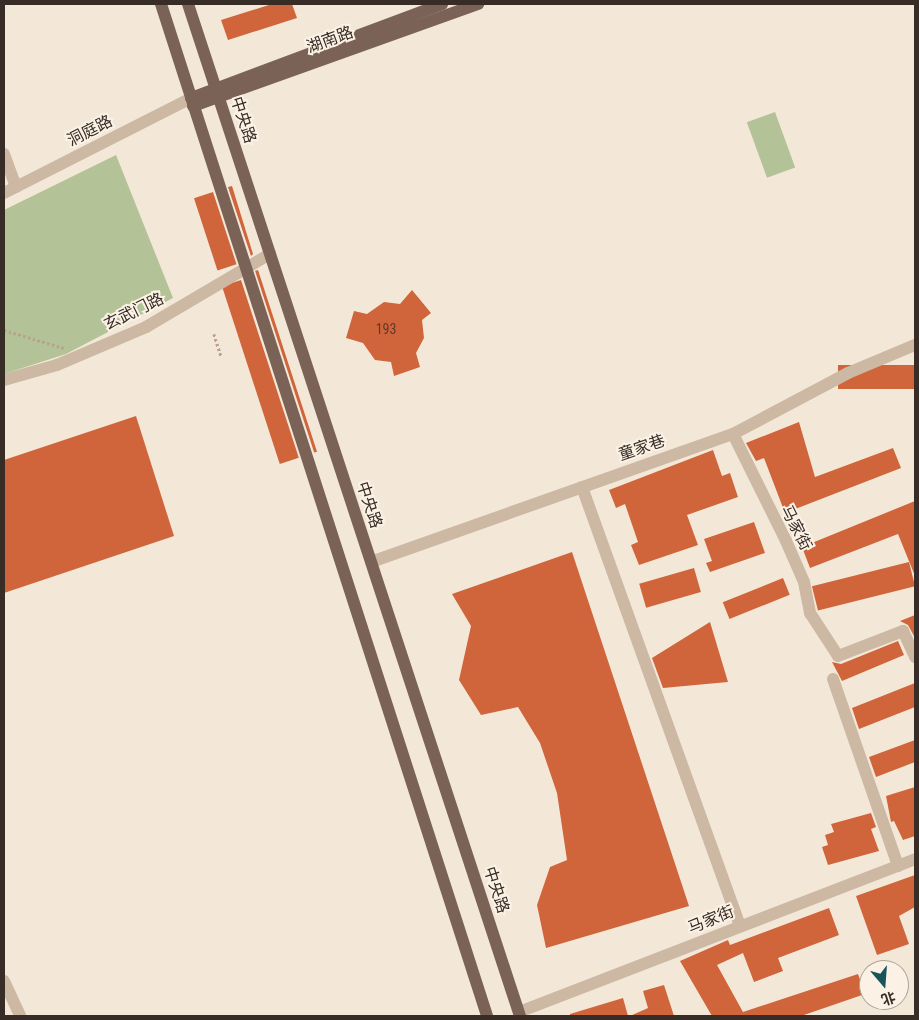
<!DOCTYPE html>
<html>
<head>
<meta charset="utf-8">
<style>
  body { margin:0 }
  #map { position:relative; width:919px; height:1020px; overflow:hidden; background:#f3e8d8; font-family:"Roboto Condensed","Noto Sans SC",sans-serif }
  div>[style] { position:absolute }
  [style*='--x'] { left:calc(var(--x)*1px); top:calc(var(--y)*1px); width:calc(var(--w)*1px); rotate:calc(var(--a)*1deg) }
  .green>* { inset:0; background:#b3c397; transform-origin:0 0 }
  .building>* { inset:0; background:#d0643a; transform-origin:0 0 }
  .path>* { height:2.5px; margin-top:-1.25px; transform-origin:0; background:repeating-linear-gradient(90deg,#b8a28e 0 2.5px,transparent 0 5px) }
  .minor>* { height:12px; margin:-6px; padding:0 6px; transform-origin:6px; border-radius:6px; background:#ccb8a3 }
  .major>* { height:12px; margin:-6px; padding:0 6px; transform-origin:6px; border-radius:6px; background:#7a6356 }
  span { translate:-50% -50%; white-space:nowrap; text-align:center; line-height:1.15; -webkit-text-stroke:4px #fbf2e5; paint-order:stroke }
  .number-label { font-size:14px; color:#5d3a2b }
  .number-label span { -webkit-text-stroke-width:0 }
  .street-label { font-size:16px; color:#372c26 }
  .frame { position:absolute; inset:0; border:5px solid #372c26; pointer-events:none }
  .north { position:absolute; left:859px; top:960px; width:50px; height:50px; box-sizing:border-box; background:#fbf2e5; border:1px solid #ada399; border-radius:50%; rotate:162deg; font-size:14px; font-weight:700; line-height:20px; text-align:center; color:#372c26 }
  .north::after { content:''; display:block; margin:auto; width:18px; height:22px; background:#18545b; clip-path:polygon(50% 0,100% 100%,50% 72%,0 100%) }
</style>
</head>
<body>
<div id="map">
  <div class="green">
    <i style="left:775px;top:112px;width:59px;height:30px;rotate:70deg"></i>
    <i style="clip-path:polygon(116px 155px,173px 298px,66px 354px,4px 374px,4px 210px)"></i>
  </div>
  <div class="building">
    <i style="clip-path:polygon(272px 4px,292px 4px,297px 18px,228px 40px,221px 20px)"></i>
    <i style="clip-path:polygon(232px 186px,253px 254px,251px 256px,228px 187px)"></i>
    <i style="left:213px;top:192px;width:76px;height:20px;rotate:72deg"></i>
    <i style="left:258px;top:270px;width:191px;height:3px;rotate:72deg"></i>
    <i style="left:241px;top:280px;width:187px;height:20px;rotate:72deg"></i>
    <i style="clip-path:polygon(412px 290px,431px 313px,422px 320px,424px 338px,416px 353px,420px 367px,394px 376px,391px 362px,375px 360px,363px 343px,346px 338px,354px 311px,367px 314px,384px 302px,400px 304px)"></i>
    <i style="left:915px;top:365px;width:24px;height:77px;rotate:90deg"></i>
    <i style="clip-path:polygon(136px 416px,174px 536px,4px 593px,4px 460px)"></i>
    <i style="clip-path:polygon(799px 422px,815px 477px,893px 448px,901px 468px,785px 513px,764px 458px,756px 461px,746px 443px)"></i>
    <i style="clip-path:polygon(713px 450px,722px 476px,730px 473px,738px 497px,687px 515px,698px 545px,639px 565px,631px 545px,638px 542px,625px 504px,616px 508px,609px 490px)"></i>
    <i style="clip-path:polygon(915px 501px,915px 576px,898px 534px,810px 568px,802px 547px)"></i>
    <i style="clip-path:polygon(754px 522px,765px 553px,710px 572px,706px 563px,712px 561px,704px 539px)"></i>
    <i style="clip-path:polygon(572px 552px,689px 906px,546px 948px,537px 905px,550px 867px,567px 860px,557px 793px,540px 743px,518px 707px,481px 715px,459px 680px,471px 626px,452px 594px)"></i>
    <i style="left:909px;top:562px;width:25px;height:100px;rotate:76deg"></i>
    <i style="left:694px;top:568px;width:25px;height:57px;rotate:74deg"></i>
    <i style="left:783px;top:578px;width:18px;height:65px;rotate:68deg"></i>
    <i style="clip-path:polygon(915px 615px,915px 636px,914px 636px,908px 625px,900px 621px)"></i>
    <i style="clip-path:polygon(710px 622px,728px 682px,663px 688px,652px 658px)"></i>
    <i style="clip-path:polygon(898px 641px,904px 655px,842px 681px,832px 662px,841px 664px)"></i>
    <i style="clip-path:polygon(915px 683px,915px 707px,859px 729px,852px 708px)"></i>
    <i style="clip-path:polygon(915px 740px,915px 762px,876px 777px,869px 757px)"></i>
    <i style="clip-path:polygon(915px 787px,915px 836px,903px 840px,894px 821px,891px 822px,886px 796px)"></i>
    <i style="clip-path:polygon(871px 813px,876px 827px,871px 829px,879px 851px,828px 865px,822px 847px,828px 845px,825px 835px,834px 832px,831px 824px)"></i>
    <i style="clip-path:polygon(915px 875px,915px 907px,899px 916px,909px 944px,877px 955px,856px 896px)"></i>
    <i style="clip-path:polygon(829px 908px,839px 935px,778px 958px,783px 971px,754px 982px,743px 953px,717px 965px,743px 1012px,858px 974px,865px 994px,801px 1016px,712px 1016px,680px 961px,728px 940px,730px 945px)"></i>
    <i style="clip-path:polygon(664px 985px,674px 1016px,630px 1016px,648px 1008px,643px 991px)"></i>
    <i style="clip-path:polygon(623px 998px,628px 1016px,570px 1016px,570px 1014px)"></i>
  </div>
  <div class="path">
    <i style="--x:4;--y:330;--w:63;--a:16.7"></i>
    <i style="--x:214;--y:334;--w:23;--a:72"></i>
  </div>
  <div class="minor">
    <i style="--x:4;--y:154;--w:35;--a:70"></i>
    <i style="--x:4;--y:193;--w:210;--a:-26.9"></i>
    <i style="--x:4;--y:380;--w:55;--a:-15.8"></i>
    <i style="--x:57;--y:365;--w:97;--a:-23.1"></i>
    <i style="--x:146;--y:327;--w:144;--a:-30.5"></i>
    <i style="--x:733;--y:434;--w:119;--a:63.6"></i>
    <i style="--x:786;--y:541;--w:45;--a:66.3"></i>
    <i style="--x:804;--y:582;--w:32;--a:79"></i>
    <i style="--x:810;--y:613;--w:51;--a:56.9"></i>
    <i style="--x:838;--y:656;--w:70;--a:-21"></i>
    <i style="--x:903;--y:631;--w:29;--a:65"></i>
    <i style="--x:582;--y:487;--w:467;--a:70.2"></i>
    <i style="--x:371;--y:562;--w:384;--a:-19.5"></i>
    <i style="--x:733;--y:434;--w:130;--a:-27.9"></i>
    <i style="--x:848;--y:373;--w:73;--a:-22.7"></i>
    <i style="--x:833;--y:679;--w:198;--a:70.8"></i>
    <i style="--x:4;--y:981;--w:38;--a:65"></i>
    <i style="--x:519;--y:1012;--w:425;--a:-21.1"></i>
  </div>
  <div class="major">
    <i style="--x:161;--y:4;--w:1063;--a:72.14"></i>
    <i style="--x:188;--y:4;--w:1065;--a:71.84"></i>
    <i style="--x:191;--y:98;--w:268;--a:-20.5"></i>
    <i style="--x:193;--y:106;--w:303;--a:-19.7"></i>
  </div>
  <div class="number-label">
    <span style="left:386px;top:329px">193</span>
  </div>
  <div class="street-label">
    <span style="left:330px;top:40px;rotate:-20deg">湖南路</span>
    <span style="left:243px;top:120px;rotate:72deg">中央路</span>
    <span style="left:90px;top:131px;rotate:-27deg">洞庭路</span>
    <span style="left:134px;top:312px;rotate:-26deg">玄武门路</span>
    <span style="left:642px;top:448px;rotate:-19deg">童家巷</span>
    <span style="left:369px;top:505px;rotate:72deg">中央路</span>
    <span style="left:796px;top:528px;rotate:63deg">马家街</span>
    <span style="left:496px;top:890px;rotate:72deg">中央路</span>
    <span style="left:711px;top:920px;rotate:-22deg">马家街</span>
  </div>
  <div class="frame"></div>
  <div class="north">北</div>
</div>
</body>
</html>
